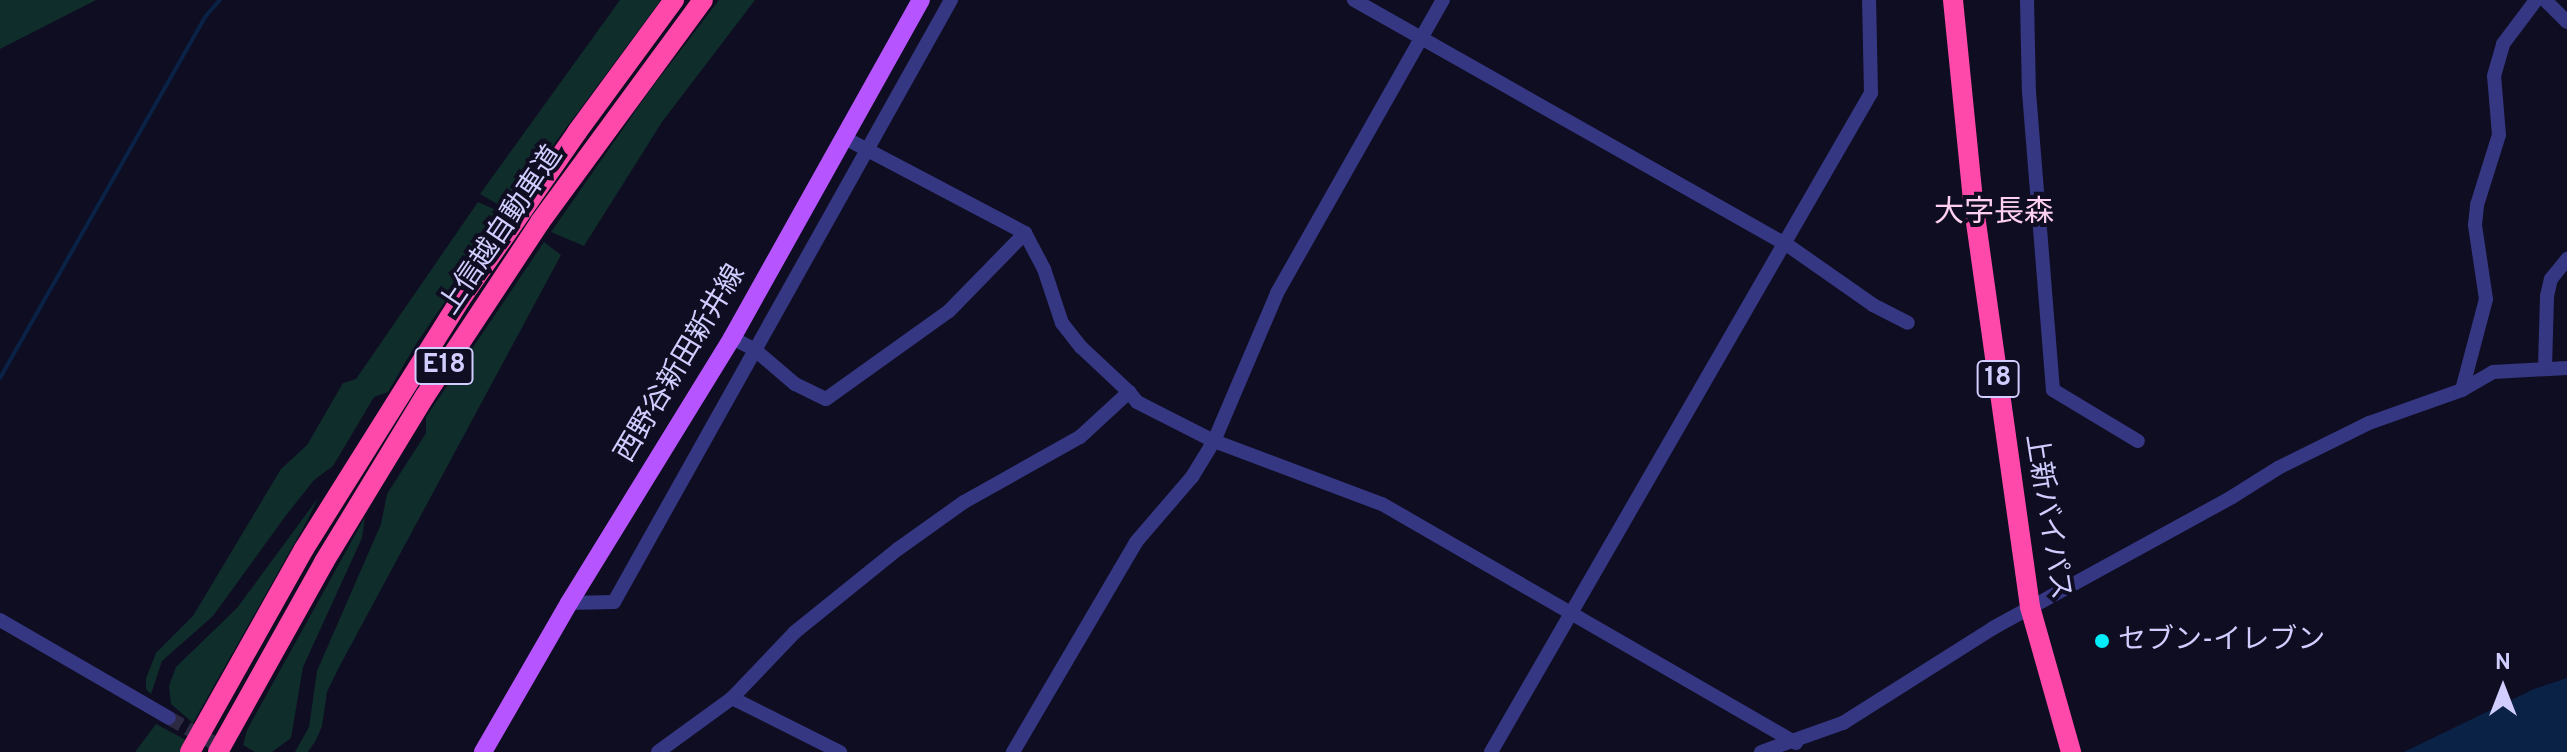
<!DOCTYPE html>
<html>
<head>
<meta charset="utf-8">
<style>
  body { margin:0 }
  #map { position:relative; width:2567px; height:752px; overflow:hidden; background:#0f0d22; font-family:Overpass,"Noto Sans JP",sans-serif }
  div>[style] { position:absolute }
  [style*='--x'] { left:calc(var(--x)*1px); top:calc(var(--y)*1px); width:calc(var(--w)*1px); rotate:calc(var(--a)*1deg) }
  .green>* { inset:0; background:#0f2d2a }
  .water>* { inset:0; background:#092245 }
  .stream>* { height:4px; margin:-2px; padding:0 2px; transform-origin:2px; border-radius:2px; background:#092245 }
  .minor-tunnel>* { height:14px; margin-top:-7px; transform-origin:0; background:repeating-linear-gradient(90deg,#2c2a43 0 14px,transparent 0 21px) }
  .minor>* { height:14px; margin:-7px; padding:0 7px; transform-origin:7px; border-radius:7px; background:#363783 }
  .major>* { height:18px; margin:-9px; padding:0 9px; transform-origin:9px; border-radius:9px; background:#b655ff }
  .highway>* { height:20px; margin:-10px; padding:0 10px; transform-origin:10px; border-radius:10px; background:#ff49aa }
  .dots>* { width:22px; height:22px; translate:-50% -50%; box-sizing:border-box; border:4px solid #0f0d22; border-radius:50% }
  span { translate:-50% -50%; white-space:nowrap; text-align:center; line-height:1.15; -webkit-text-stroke:8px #0f0d22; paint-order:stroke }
  .shield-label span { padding:2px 6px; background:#0f0d22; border:2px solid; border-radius:6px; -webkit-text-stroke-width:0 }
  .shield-label { font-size:26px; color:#d1ceff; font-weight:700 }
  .street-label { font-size:28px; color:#d1ceff }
  .poi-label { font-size:28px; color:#d1ceff }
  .left { translate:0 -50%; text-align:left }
  .neighbourhood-label { font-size:30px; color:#ffd0f0 }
  .north { position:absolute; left:2463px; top:648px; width:80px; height:80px; -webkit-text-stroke:6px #0f0d22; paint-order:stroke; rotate:0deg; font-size:22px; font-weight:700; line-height:32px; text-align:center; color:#d1ceff }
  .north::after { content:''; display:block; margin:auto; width:28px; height:36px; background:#d1ceff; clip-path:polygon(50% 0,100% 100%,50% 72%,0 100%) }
</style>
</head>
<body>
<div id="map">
  <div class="green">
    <i style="clip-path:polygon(0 0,96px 0,0 49px)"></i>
    <i style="clip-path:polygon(620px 0,661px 0,506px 209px,480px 194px)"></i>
    <i style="clip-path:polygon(719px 0,755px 0,662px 122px,584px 246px,551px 232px,648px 93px)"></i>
    <i style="clip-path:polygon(478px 202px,505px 214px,416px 344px,388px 392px,374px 397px,333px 466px,314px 480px,287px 514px,213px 616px,162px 661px,151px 694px,146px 689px,146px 678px,156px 653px,193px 616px,281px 469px,307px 445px,343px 383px,356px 379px)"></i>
    <i style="clip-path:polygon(544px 242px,561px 255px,337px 671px,327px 692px,322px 726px,316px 740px,308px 752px,295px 752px,309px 727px,317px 671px,381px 524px,387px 494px,426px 433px,426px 417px)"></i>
    <i style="clip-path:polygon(318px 498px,307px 521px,193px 723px,171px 704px,169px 686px,176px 667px,237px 608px)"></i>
    <i style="clip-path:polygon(365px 517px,362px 538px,303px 667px,291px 738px,272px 752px,255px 752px,243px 745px,247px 730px)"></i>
    <i style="clip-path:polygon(156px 724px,186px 740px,180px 752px,135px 752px)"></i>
  </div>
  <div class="water">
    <i style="clip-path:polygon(2567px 678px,2567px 752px,2404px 752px,2534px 689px)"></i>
  </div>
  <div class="stream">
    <i style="--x:0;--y:378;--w:415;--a:-60.4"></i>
    <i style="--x:205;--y:17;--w:23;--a:-49"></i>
  </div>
  <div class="minor-tunnel">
    <i style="--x:169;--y:718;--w:68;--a:29.2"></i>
  </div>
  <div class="minor">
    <i style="--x:1354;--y:0;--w:496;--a:29.5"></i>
    <i style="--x:1786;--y:244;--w:106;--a:35"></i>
    <i style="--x:1873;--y:305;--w:39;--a:27"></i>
    <i style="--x:2027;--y:0;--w:92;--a:88.8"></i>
    <i style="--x:2029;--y:92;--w:299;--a:85.4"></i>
    <i style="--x:2053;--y:390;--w:99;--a:31"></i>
    <i style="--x:2545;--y:0;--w:31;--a:45"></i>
    <i style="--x:843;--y:137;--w:206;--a:27.8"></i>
    <i style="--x:1025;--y:233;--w:41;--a:62.2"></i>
    <i style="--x:1044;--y:269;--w:57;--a:71.6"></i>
    <i style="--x:1062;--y:323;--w:31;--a:52"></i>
    <i style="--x:1081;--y:347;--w:66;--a:43.2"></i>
    <i style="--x:732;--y:338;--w:25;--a:27"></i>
    <i style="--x:754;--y:349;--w:54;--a:40.5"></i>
    <i style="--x:795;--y:384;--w:34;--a:26"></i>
    <i style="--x:826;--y:399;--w:151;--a:-35.6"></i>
    <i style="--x:949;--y:311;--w:109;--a:-45.7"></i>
    <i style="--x:2545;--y:368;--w:72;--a:-88.4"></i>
    <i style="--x:2547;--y:296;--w:17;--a:-77"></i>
    <i style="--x:2551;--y:279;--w:26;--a:-51"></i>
    <i style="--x:2462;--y:390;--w:94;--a:-75.2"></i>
    <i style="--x:2486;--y:299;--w:75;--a:-98.5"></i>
    <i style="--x:2475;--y:225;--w:20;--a:-84"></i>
    <i style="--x:2477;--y:205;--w:73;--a:-72.6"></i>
    <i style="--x:2499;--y:135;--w:59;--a:-94.8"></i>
    <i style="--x:2494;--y:76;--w:33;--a:-74"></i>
    <i style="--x:2503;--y:44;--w:55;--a:-53.1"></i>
    <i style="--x:569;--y:603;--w:45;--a:-1.3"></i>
    <i style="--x:614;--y:602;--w:690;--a:-60.76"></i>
    <i style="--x:0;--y:620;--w:195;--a:30.1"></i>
    <i style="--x:732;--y:698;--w:121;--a:26.6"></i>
    <i style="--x:658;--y:752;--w:92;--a:-36.1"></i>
    <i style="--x:732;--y:698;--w:91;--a:-46.3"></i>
    <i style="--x:795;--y:632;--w:132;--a:-38.9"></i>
    <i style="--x:898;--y:549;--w:81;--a:-35.5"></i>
    <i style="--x:964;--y:502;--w:133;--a:-29.3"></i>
    <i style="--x:1080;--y:437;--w:67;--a:-42.6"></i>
    <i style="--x:1129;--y:392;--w:13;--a:51"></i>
    <i style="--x:1137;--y:402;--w:86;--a:26.9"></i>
    <i style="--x:1214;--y:441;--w:179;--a:20.6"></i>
    <i style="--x:1382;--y:504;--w:478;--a:30"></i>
    <i style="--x:1013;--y:752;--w:243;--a:-59.6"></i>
    <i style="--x:1136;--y:542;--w:86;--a:-49.3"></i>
    <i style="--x:1192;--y:477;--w:42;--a:-58.6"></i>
    <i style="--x:1214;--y:441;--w:161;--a:-66.9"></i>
    <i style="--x:1277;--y:293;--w:337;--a:-60.5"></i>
    <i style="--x:1491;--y:752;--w:761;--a:-60.03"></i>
    <i style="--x:1871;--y:93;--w:93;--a:-91.2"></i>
    <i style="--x:1761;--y:752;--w:87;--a:-19.5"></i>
    <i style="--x:1843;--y:723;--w:178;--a:-32.3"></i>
    <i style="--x:1993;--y:628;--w:273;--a:-28.7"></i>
    <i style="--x:2232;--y:497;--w:54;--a:-32.2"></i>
    <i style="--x:2278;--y:468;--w:102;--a:-26.3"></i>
    <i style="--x:2369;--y:423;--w:99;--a:-19.5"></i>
    <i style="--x:2462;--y:390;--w:36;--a:-30"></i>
    <i style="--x:2493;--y:372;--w:74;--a:-3.1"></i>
  </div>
  <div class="major">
    <i style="--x:483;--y:752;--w:172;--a:-60"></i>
    <i style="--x:569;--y:603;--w:311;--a:-58.4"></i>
    <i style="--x:732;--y:338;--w:387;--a:-60.8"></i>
  </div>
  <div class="highway">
    <i style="--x:1953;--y:0;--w:202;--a:84.3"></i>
    <i style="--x:1973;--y:201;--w:410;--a:82"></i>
    <i style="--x:2030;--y:607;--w:151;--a:74.2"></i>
    <i style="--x:190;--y:752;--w:233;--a:-60.7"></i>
    <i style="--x:304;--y:549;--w:294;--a:-57.9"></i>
    <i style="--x:460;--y:300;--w:205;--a:-55.1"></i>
    <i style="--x:577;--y:132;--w:164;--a:-53.7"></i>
    <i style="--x:218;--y:752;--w:218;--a:-60.8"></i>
    <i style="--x:324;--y:562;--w:194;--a:-58.7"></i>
    <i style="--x:425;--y:396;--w:209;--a:-56.5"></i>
    <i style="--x:540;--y:222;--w:275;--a:-53.7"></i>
  </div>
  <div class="dots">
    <i style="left:2102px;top:641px;background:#00edf9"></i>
  </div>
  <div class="shield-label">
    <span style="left:444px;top:366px">E18</span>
    <span style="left:1998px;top:379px">18</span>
  </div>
  <div class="street-label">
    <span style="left:502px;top:231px;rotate:-56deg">上信越自動車道</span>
    <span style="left:681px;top:364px;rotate:-59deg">西野谷新田新井線</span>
    <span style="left:2047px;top:517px;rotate:81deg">上新バイパス</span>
  </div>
  <div class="poi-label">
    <span class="left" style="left:2118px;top:641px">セブン-イレブン</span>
  </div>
  <div class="neighbourhood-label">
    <span style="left:1994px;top:214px">大字長森</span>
  </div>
  <div class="north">N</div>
</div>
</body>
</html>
